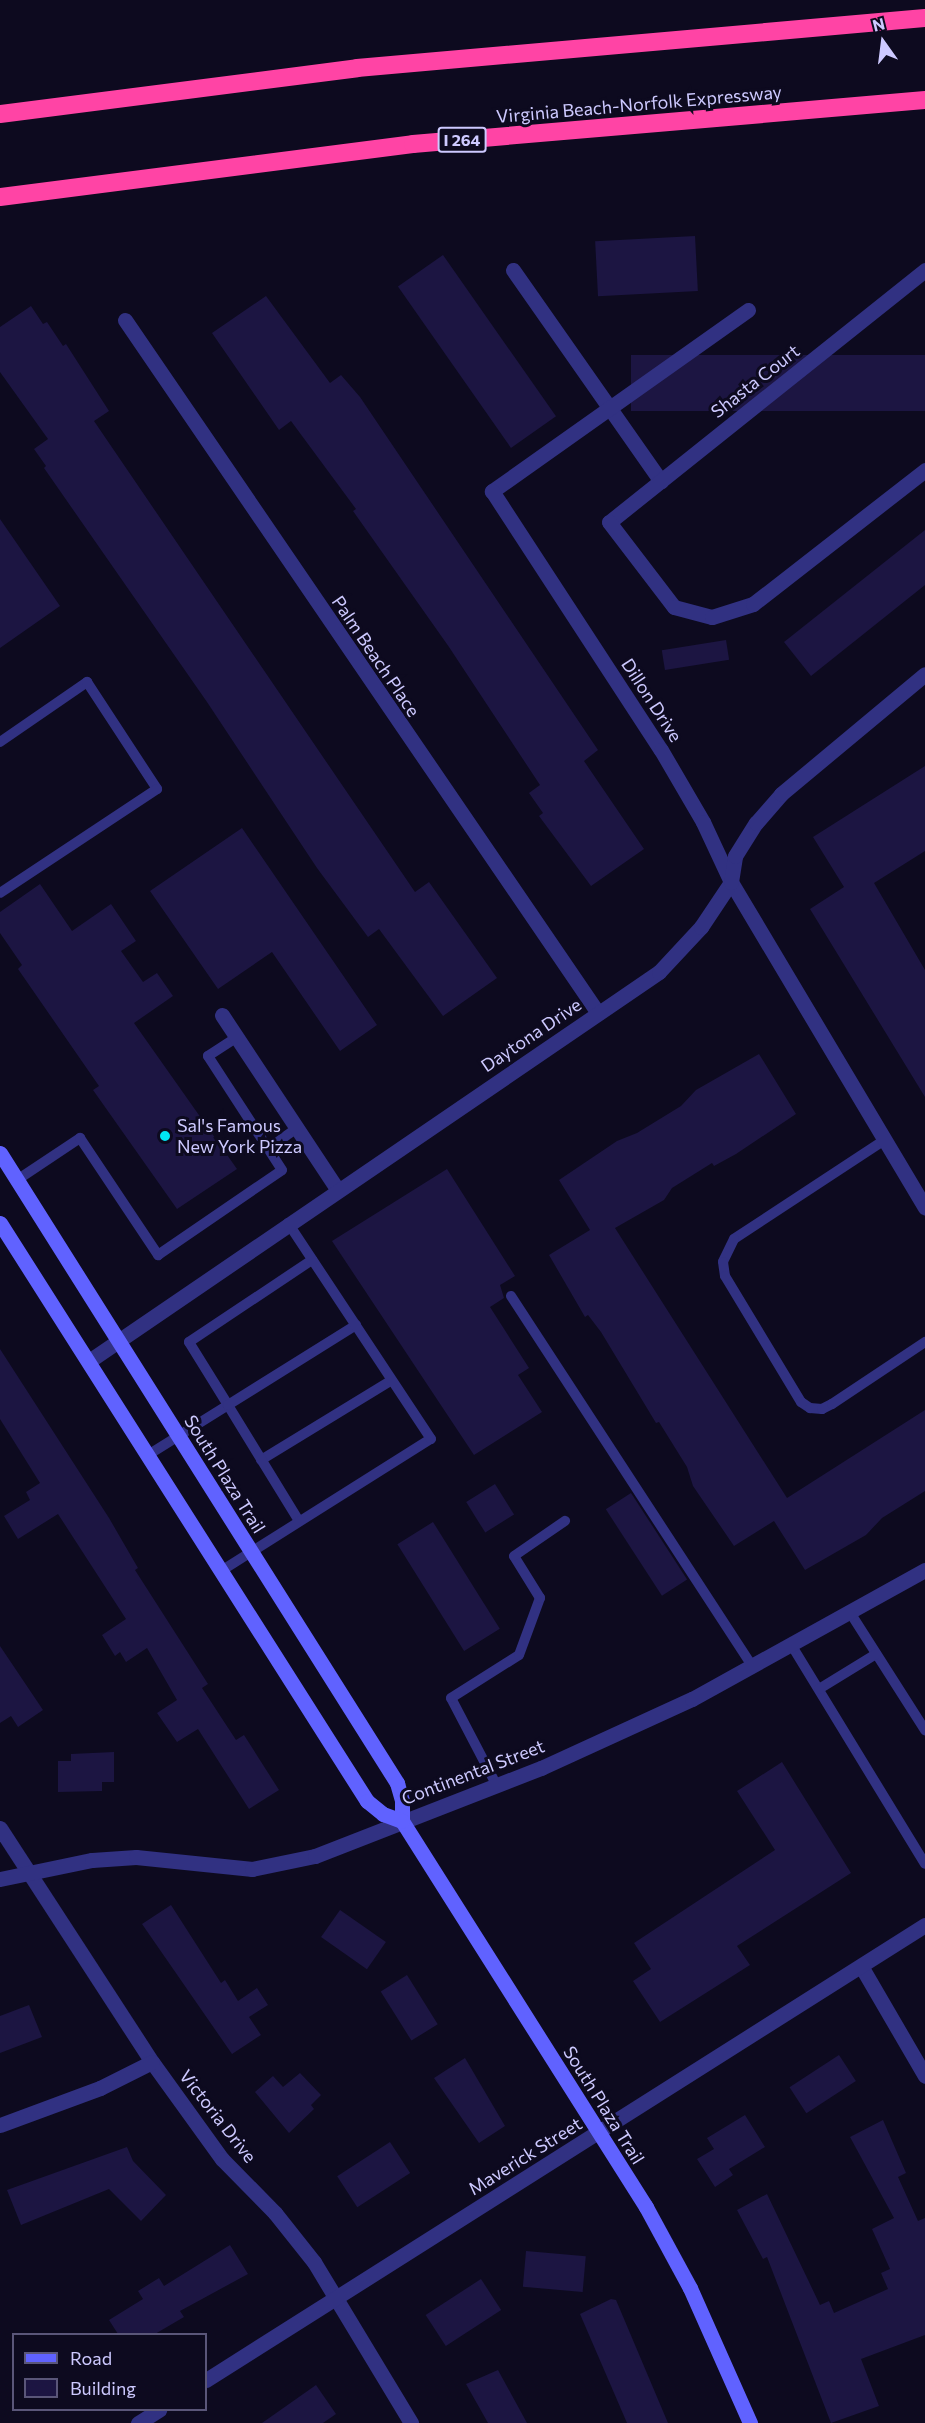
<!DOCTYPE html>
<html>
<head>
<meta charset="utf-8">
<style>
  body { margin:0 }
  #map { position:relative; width:925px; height:2423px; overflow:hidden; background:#0d0a1f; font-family:Commissioner,sans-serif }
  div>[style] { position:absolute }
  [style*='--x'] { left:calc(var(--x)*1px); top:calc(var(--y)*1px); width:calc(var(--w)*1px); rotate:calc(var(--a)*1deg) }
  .building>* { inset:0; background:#1c1542; transform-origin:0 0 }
  .service>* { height:10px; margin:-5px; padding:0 5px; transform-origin:5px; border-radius:5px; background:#313182 }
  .minor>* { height:15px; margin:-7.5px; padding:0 7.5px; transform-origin:7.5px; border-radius:7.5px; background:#313182 }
  .secondary>* { height:15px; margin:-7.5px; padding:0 7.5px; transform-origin:7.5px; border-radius:7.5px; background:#6062ff }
  .motorway>* { height:18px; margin:-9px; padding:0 9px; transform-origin:9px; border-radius:9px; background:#ff44a5 }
  .dots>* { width:16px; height:16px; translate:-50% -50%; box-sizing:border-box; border:3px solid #0d0a1f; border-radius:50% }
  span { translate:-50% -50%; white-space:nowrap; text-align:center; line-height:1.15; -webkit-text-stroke:6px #0d0a1f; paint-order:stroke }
  .shield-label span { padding:2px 4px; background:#0d0a1f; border:2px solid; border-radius:4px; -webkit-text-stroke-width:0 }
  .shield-label { font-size:16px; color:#cdc9ff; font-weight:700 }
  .street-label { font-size:18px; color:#cdc9ff }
  .poi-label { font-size:18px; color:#cdc9ff }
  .left { translate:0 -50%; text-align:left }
  .legend { position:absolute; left:12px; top:2333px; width:195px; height:78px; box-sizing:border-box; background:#0d0a1f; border:2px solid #5a5679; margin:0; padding:8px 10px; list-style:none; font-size:18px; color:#cdc9ff }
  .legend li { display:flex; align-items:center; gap:12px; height:30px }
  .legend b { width:30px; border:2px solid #5a5679 }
  .north { position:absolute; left:853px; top:12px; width:60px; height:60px; -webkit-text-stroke:4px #0d0a1f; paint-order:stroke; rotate:346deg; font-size:16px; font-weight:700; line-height:24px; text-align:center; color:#cdc9ff }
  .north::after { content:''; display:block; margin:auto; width:21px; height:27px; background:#cdc9ff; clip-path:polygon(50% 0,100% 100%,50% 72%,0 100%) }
</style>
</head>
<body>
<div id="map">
  <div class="building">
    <i style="left:695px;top:236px;width:55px;height:100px;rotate:87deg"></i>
    <i style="left:443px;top:255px;width:197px;height:55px;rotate:55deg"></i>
    <i style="clip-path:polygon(266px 296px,330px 383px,341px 375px,360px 397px,598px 750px,584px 761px,644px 849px,591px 886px,539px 816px,543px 813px,529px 793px,540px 785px,449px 647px,353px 511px,356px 509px,291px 421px,279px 430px,212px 333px)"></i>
    <i style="clip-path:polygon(31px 306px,43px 324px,47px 322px,63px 346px,66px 344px,109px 411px,94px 421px,415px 892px,429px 882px,497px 978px,443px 1016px,379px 929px,368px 937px,317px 868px,207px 702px,44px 468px,46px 466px,34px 449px,48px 439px,0 372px,0 327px)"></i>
    <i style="left:925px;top:355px;width:56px;height:294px;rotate:90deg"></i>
    <i style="clip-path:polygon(0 519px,60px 606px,0 648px)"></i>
    <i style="clip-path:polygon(925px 530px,925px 585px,811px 676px,784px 642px)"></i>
    <i style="left:726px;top:640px;width:20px;height:65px;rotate:81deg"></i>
    <i style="clip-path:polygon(925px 766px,925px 851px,874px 883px,925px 970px,925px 1097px,810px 909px,844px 887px,813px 837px)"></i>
    <i style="clip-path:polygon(242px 828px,377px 1025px,340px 1051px,272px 952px,218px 989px,150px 891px)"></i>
    <i style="clip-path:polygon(40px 884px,72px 931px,111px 904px,136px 941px,121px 951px,143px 982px,157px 973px,173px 996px,134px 1023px,237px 1169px,177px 1209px,93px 1090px,99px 1086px,18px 969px,22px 965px,0 933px,0 912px)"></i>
    <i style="clip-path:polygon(759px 1054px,796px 1114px,736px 1154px,714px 1166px,712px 1163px,672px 1188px,664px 1200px,615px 1228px,787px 1498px,925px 1410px,925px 1491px,882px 1518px,866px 1535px,805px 1570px,774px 1521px,734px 1546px,693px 1486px,687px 1467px,659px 1422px,656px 1423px,601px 1332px,588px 1315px,585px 1317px,549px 1255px,590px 1230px,559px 1180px,617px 1141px,637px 1133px,681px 1106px,696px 1090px)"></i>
    <i style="clip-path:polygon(447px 1169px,515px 1276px,500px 1285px,504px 1298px,490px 1307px,529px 1368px,518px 1375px,542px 1412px,474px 1455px,332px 1241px)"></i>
    <i style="clip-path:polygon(0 1349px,109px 1518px,138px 1568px,135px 1570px,208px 1684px,202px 1688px,236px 1740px,244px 1735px,279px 1790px,249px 1809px,198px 1729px,177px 1742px,157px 1713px,177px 1700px,147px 1648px,126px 1662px,120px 1652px,115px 1656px,102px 1635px,126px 1619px,58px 1514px,18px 1539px,4px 1516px,30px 1500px,26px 1492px,40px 1483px,0 1419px)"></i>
    <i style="left:495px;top:1484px;width:36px;height:34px;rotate:58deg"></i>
    <i style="left:631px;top:1493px;width:103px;height:30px;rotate:57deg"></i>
    <i style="left:433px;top:1522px;width:126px;height:42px;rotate:58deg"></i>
    <i style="clip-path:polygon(0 1646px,43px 1710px,18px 1727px,11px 1716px,0 1723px)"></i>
    <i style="clip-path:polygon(114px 1752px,114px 1782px,102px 1782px,102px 1791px,58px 1792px,58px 1761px,71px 1761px,71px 1754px)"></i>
    <i style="clip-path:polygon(782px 1762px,851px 1873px,737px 1946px,750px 1965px,660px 2022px,633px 1981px,651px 1969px,634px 1943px,775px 1850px,737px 1791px)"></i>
    <i style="clip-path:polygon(171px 1905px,221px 1983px,225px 1980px,238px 2001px,257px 1988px,268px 2005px,249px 2017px,261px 2035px,232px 2054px,142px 1924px)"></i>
    <i style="left:340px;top:1910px;width:56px;height:33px;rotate:35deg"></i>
    <i style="left:407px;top:1975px;width:58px;height:31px;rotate:58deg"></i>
    <i style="clip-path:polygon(29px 2005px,42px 2037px,0 2053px,0 2016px)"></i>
    <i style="left:839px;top:2055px;width:31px;height:59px;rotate:57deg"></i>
    <i style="clip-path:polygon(465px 2058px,505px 2126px,479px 2143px,434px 2078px)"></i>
    <i style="clip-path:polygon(300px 2073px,321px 2095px,311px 2105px,314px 2109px,289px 2133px,255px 2092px,273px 2076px,283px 2087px)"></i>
    <i style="clip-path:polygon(745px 2115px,765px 2147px,729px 2169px,733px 2175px,715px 2187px,697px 2159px,714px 2149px,707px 2138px)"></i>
    <i style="clip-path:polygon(883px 2120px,906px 2173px,898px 2177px,918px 2221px,925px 2218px,925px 2335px,861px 2359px,879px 2406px,831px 2423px,767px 2257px,763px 2259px,737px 2210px,767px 2194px,820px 2305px,829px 2301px,834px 2313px,888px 2289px,881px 2273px,890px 2269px,872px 2229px,894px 2218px,850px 2137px)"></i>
    <i style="left:390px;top:2142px;width:37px;height:63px;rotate:57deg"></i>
    <i style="clip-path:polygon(127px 2147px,133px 2161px,166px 2195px,141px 2221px,109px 2189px,21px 2225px,7px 2190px)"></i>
    <i style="clip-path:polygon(230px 2245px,248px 2274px,180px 2311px,184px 2317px,155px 2334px,118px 2334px,109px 2320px,143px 2299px,138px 2291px,159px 2278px,164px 2286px)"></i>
    <i style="left:526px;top:2251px;width:60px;height:36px;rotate:5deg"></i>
    <i style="left:481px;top:2279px;width:37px;height:66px;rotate:57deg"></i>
    <i style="clip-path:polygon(611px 2299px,616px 2300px,668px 2423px,627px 2423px,580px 2314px)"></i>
    <i style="clip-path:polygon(498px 2370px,527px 2423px,488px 2423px,466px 2384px)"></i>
    <i style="clip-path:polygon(316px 2385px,336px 2414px,323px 2423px,262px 2423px)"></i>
  </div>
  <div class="service">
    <i style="--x:0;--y:742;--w:106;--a:-34.6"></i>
    <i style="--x:87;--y:682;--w:128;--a:56.8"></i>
    <i style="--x:157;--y:789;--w:188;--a:146.5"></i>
    <i style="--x:883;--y:1141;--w:178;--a:146.7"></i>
    <i style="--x:734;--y:1239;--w:25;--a:116"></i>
    <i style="--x:723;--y:1262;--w:14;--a:82"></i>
    <i style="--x:725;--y:1276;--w:147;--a:58.9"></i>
    <i style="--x:801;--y:1402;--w:11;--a:34"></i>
    <i style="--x:810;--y:1408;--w:12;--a:5"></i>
    <i style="--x:822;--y:1409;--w:11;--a:-27"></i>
    <i style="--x:832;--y:1404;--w:112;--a:-33.7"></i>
    <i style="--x:268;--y:1149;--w:34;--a:-36"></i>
    <i style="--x:17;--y:1180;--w:76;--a:-33.7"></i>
    <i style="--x:80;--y:1138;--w:141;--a:56.3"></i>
    <i style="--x:158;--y:1255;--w:150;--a:-34.4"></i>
    <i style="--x:282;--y:1170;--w:136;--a:-123"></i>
    <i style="--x:208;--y:1056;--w:33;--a:-33"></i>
    <i style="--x:511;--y:1296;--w:443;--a:56.9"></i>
    <i style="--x:148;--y:1455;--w:94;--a:-32"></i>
    <i style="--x:228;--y:1405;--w:74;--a:-121.8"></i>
    <i style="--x:189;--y:1342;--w:148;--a:-33.7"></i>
    <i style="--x:261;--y:1460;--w:153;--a:-31.4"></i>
    <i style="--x:299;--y:1521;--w:136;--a:-121.5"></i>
    <i style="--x:228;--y:1405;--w:151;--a:-32"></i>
    <i style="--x:221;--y:1571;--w:248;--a:-32.2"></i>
    <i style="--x:431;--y:1439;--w:259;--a:-123.5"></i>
    <i style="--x:851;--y:1614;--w:138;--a:57.5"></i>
    <i style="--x:792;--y:1646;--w:255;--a:58.6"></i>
    <i style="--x:819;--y:1689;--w:67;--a:-31.6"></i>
    <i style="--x:497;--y:1786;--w:99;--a:-117.6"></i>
    <i style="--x:451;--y:1698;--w:80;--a:-32.3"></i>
    <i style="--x:519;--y:1655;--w:61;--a:-69.8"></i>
    <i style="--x:540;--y:1598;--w:49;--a:-121.8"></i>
    <i style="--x:514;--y:1556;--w:62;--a:-34.5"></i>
  </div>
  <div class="minor">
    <i style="--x:513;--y:270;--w:258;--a:55"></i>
    <i style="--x:925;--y:270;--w:404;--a:141.4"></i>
    <i style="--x:609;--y:522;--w:107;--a:52.6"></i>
    <i style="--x:674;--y:607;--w:39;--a:15"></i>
    <i style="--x:712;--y:617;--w:43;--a:-17.6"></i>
    <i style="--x:753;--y:604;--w:218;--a:-37.9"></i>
    <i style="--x:748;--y:310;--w:314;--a:144.7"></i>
    <i style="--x:492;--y:491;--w:309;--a:56.9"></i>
    <i style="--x:661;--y:750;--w:83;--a:59.7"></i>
    <i style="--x:703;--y:822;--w:66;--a:65"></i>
    <i style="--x:731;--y:882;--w:379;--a:59.2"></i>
    <i style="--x:125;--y:320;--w:839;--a:55.68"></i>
    <i style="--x:222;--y:1015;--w:209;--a:56.5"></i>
    <i style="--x:89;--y:1361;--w:690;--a:-34.31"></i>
    <i style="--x:659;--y:972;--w:62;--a:-47"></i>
    <i style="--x:701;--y:927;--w:54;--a:-56.3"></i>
    <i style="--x:731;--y:882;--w:26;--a:-81"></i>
    <i style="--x:735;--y:856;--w:39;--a:-58"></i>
    <i style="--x:756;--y:823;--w:38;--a:-49"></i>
    <i style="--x:781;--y:794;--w:187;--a:-39.8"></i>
    <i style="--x:0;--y:1828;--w:279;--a:57"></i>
    <i style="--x:152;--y:2062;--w:120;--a:54.2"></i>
    <i style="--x:222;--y:2159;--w:76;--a:45.5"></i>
    <i style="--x:275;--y:2213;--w:63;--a:51.5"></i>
    <i style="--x:314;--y:2262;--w:188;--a:58.9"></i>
    <i style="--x:0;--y:1879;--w:94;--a:-11.7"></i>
    <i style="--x:92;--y:1860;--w:44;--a:-3.9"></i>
    <i style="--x:136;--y:1857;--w:117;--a:5.9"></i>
    <i style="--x:252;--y:1869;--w:64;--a:-11.7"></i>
    <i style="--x:315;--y:1856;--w:243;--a:-21.3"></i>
    <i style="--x:541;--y:1768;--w:166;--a:-24.6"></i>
    <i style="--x:692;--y:1699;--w:266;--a:-29"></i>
    <i style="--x:861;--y:1966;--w:127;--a:59.8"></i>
    <i style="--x:0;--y:2125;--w:107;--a:-20.3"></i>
    <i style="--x:100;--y:2088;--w:58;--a:-26.6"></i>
    <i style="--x:206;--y:2380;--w:851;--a:-32.33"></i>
    <i style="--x:138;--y:2423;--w:25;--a:-32"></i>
  </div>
  <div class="secondary">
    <i style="--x:0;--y:1153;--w:745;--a:57.78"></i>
    <i style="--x:397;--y:1783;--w:19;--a:74"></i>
    <i style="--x:402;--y:1801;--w:20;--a:90"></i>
    <i style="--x:402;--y:1821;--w:457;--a:57.7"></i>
    <i style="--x:646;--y:2207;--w:92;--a:61.5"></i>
    <i style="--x:690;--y:2288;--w:148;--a:66"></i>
    <i style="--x:0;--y:1223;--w:685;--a:57.59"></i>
    <i style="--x:367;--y:1801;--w:21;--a:39"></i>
    <i style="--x:383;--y:1814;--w:20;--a:20"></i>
  </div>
  <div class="motorway">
    <i style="--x:0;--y:114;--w:360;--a:-7.3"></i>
    <i style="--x:357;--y:68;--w:570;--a:-5.03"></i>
    <i style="--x:0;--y:197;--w:416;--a:-7.3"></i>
    <i style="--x:413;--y:144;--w:514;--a:-4.91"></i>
  </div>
  <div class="dots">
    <i style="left:165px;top:1136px;background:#00e5f4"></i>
  </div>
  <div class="shield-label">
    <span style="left:462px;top:140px">I 264</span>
  </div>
  <div class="street-label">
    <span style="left:639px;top:104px;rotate:-5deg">Virginia Beach-Norfolk Expressway</span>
    <span style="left:755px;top:381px;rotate:-38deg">Shasta Court</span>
    <span style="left:376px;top:656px;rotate:56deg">Palm Beach Place</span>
    <span style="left:652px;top:700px;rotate:57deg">Dillon Drive</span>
    <span style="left:531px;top:1035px;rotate:-34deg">Daytona Drive</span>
    <span style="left:225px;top:1474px;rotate:58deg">South Plaza Trail</span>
    <span style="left:473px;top:1772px;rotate:-21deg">Continental Street</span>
    <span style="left:604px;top:2105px;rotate:58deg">South Plaza Trail</span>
    <span style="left:218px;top:2116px;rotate:52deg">Victoria Drive</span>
    <span style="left:525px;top:2156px;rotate:-32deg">Maverick Street</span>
  </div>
  <div class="poi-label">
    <span class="left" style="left:177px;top:1136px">Sal's Famous<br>New York Pizza</span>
  </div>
  <ul class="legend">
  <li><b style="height:8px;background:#6062ff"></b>Road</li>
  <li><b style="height:16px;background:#1c1542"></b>Building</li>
  </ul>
  <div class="north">N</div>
</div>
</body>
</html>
